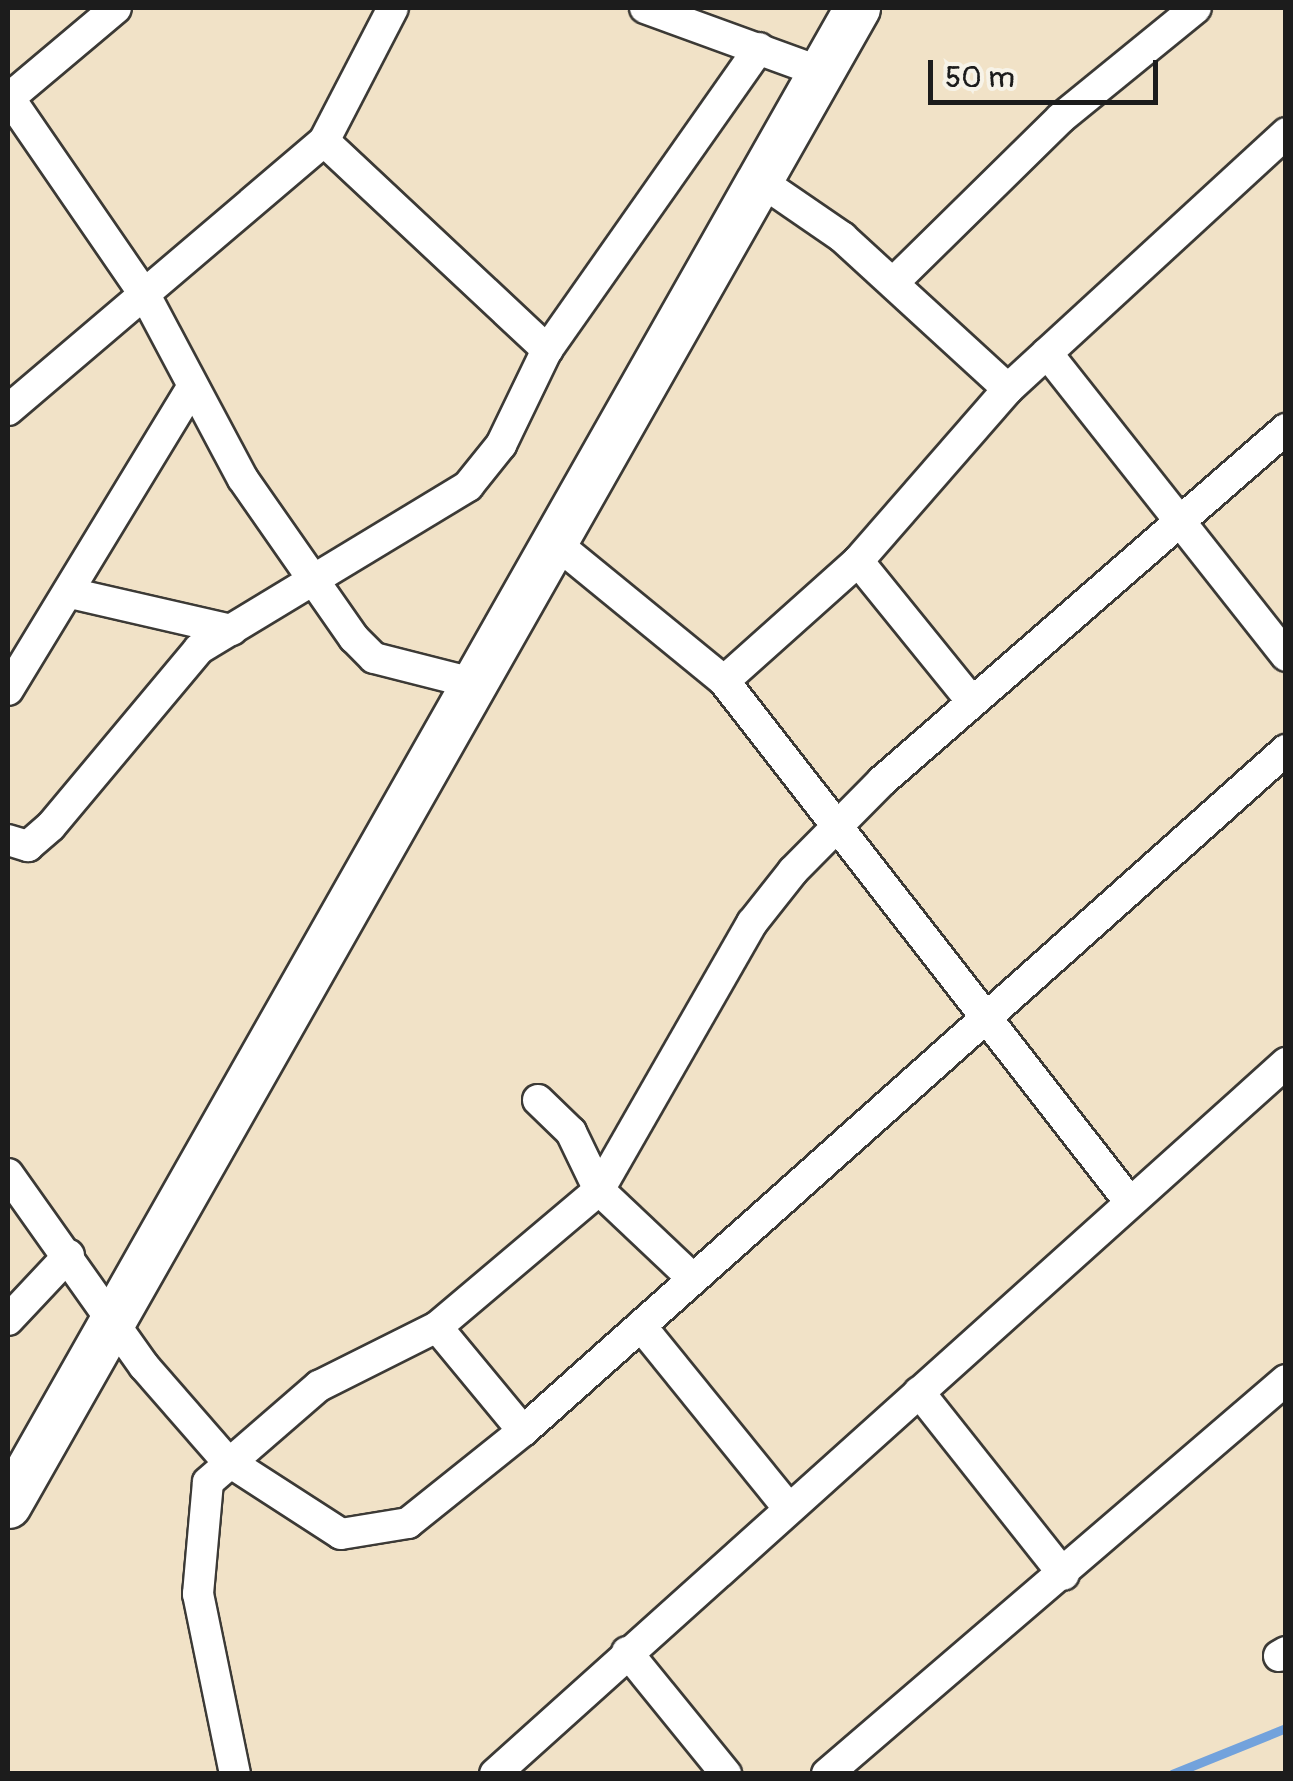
<!DOCTYPE html>
<html>
<head>
<meta charset="utf-8">
<style>
  body { margin:0 }
  #map { position:relative; width:1293px; height:1781px; overflow:hidden; background:#f1e2c7; font-family:Pangolin,sans-serif }
  div>[style] { position:absolute }
  [style*='--x'] { left:calc(var(--x)*1px); top:calc(var(--y)*1px); width:calc(var(--w)*1px); rotate:calc(var(--a)*1deg) }
  .stream>* { height:9px; margin:-4.5px; padding:0 4.5px; transform-origin:4.5px; border-radius:4.5px; background:#72a2dc }
  .roads { filter:drop-shadow(2px 0 #3c3a36) drop-shadow(-2px 0 #3c3a36) drop-shadow(0 2px #3c3a36) drop-shadow(0 -2px #3c3a36) }
  .minor>* { height:30px; margin:-15px; padding:0 15px; transform-origin:15px; border-radius:15px; background:#fff }
  .highway>* { height:45px; margin:-22.5px; padding:0 22.5px; transform-origin:22.5px; border-radius:22.5px; background:#fff }
  span { translate:-50% -50%; white-space:nowrap; text-align:center; line-height:1.15; -webkit-text-stroke:9px #f7f3e8; paint-order:stroke }
  .frame { position:absolute; inset:0; border:10px solid #1c1c1c; pointer-events:none }
  .scale { position:absolute; left:928px; top:60px; width:230px; height:45px; box-sizing:border-box; border:5px solid #1c1c1c; border-top:0; padding-left:12px; font-size:30px; line-height:35px; white-space:nowrap; color:#1c1c1c; -webkit-text-stroke:8px #f7f3e8; paint-order:stroke }
</style>
</head>
<body>
<div id="map">
  <div class="stream">
    <i style="--x:1172;--y:1774;--w:123;--a:-22"></i>
  </div>
  <div class="roads">
    <div class="minor">
      <i style="--x:645;--y:8;--w:187;--a:20"></i>
      <i style="--x:8;--y:96;--w:242;--a:55.5"></i>
      <i style="--x:145;--y:295;--w:208;--a:62"></i>
      <i style="--x:243;--y:479;--w:194;--a:55.1"></i>
      <i style="--x:354;--y:638;--w:28;--a:45"></i>
      <i style="--x:374;--y:658;--w:102;--a:14.2"></i>
      <i style="--x:8;--y:99;--w:141;--a:-40.1"></i>
      <i style="--x:324;--y:141;--w:306;--a:43.1"></i>
      <i style="--x:759;--y:180;--w:101;--a:34.5"></i>
      <i style="--x:842;--y:237;--w:225;--a:42.5"></i>
      <i style="--x:894;--y:282;--w:234;--a:-44.5"></i>
      <i style="--x:1061;--y:118;--w:174;--a:-39.2"></i>
      <i style="--x:1047;--y:353;--w:386;--a:51.7"></i>
      <i style="--x:8;--y:410;--w:415;--a:-40.4"></i>
      <i style="--x:324;--y:141;--w:150;--a:-62.6"></i>
      <i style="--x:553;--y:541;--w:221;--a:39.3"></i>
      <i style="--x:724;--y:681;--w:659;--a:52.09"></i>
      <i style="--x:858;--y:561;--w:181;--a:51"></i>
      <i style="--x:70;--y:593;--w:166;--a:12.9"></i>
      <i style="--x:724;--y:681;--w:180;--a:-41.8"></i>
      <i style="--x:858;--y:561;--w:228;--a:-48.9"></i>
      <i style="--x:1008;--y:389;--w:378;--a:-42.6"></i>
      <i style="--x:8;--y:690;--w:352;--a:-58.7"></i>
      <i style="--x:8;--y:840;--w:21;--a:17"></i>
      <i style="--x:28;--y:846;--w:30;--a:-41"></i>
      <i style="--x:51;--y:826;--w:231;--a:-50.1"></i>
      <i style="--x:199;--y:649;--w:315;--a:-31.2"></i>
      <i style="--x:468;--y:486;--w:53;--a:-51.2"></i>
      <i style="--x:501;--y:445;--w:106;--a:-64.2"></i>
      <i style="--x:547;--y:350;--w:369;--a:-54.9"></i>
      <i style="--x:538;--y:1100;--w:46;--a:44.1"></i>
      <i style="--x:571;--y:1132;--w:64;--a:64.2"></i>
      <i style="--x:599;--y:1190;--w:129;--a:43.4"></i>
      <i style="--x:8;--y:1174;--w:235;--a:54.7"></i>
      <i style="--x:144;--y:1366;--w:123;--a:48.9"></i>
      <i style="--x:225;--y:1459;--w:138;--a:32.9"></i>
      <i style="--x:341;--y:1534;--w:68;--a:-9.3"></i>
      <i style="--x:408;--y:1523;--w:147;--a:-38.7"></i>
      <i style="--x:523;--y:1431;--w:1023;--a:-41.75"></i>
      <i style="--x:8;--y:1320;--w:89;--a:-46.8"></i>
      <i style="--x:641;--y:1326;--w:232;--a:51"></i>
      <i style="--x:919;--y:1392;--w:233;--a:51.6"></i>
      <i style="--x:523;--y:1431;--w:135;--a:-129.6"></i>
      <i style="--x:437;--y:1327;--w:212;--a:-40.2"></i>
      <i style="--x:599;--y:1190;--w:308;--a:-60.2"></i>
      <i style="--x:752;--y:923;--w:66;--a:-51.7"></i>
      <i style="--x:793;--y:871;--w:127;--a:-45.3"></i>
      <i style="--x:882;--y:781;--w:536;--a:-41.07"></i>
      <i style="--x:627;--y:1652;--w:157;--a:50.9"></i>
      <i style="--x:1279;--y:1656;--w:8;--a:-30"></i>
      <i style="--x:235;--y:1774;--w:184;--a:-101.6"></i>
      <i style="--x:198;--y:1594;--w:112;--a:-84.9"></i>
      <i style="--x:208;--y:1482;--w:147;--a:-40.9"></i>
      <i style="--x:319;--y:1386;--w:132;--a:-26.6"></i>
      <i style="--x:495;--y:1774;--w:1064;--a:-41.95"></i>
      <i style="--x:827;--y:1774;--w:605;--a:-40.64"></i>
    </div>
    <div class="highway">
      <i style="--x:8;--y:1505;--w:1721;--a:-60.44"></i>
    </div>
  </div>
  <div class="frame"></div>
  <div class="scale">50 m</div>
</div>
</body>
</html>
